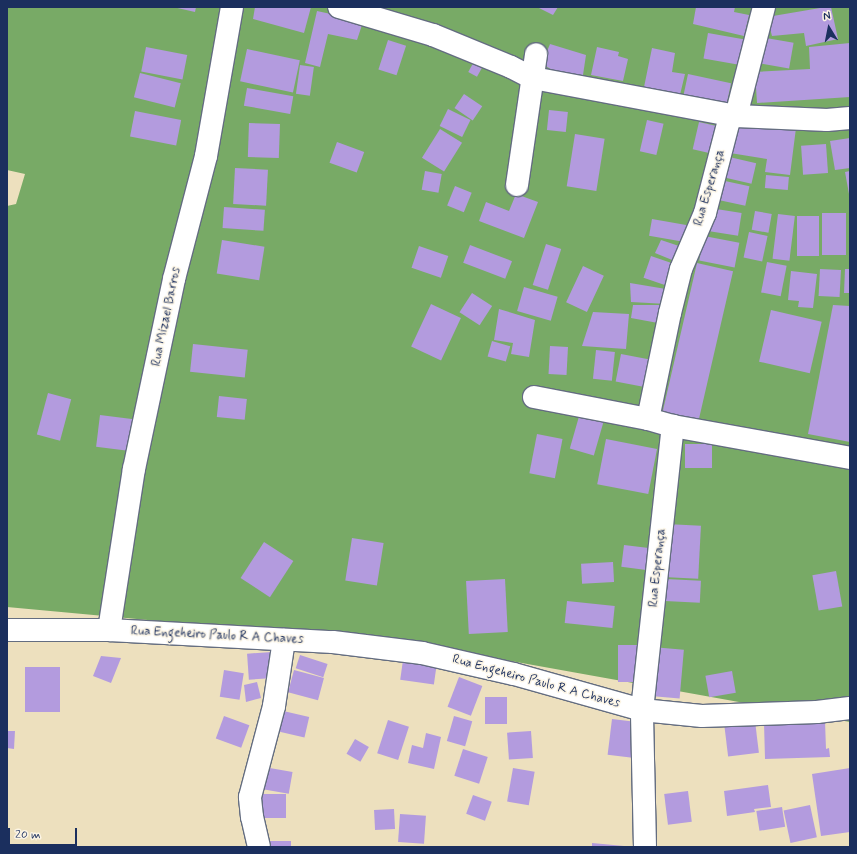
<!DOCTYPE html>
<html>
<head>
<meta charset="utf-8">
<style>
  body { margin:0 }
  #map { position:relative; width:857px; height:854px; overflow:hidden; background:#ede0be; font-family:Mynerve,sans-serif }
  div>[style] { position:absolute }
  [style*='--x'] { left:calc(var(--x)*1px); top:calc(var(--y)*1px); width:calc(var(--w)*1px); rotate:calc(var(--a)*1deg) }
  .forest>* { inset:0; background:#78aa66 }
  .building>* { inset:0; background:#b39bde; transform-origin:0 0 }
  .roads { filter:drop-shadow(1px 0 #646d80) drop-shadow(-1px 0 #646d80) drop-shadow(0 1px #646d80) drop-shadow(0 -1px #646d80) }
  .minor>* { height:22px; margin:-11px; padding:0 11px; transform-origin:11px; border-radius:11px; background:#fff }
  span { translate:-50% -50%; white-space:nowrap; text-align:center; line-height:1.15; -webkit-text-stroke:3px #fcf5e5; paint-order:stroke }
  .street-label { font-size:13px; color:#1b2f5e }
  .frame { position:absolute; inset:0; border:8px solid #1b2f5e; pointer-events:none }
  .north { position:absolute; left:809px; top:8px; width:40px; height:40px; -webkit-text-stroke:3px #fcf5e5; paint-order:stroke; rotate:350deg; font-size:11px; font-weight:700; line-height:16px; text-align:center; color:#1b2f5e }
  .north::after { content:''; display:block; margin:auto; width:14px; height:18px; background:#1b2f5e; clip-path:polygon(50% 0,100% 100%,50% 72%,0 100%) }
  .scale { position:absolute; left:8px; top:828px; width:69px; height:18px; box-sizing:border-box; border:2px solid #1b2f5e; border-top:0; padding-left:5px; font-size:12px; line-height:14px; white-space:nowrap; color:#1b2f5e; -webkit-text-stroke:3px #fcf5e5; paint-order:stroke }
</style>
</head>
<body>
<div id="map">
  <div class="forest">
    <i style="clip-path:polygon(7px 7px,850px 7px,850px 722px,427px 646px,7px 607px,7px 206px,16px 204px,25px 174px,7px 170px)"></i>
  </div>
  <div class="building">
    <i style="clip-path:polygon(173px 7px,196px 7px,195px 12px)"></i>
    <i style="clip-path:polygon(255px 7px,311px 7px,304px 33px,253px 19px)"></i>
    <i style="clip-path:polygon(537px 7px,558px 7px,553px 15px)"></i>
    <i style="clip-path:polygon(696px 7px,735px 7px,734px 12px,749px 15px,744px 36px,693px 24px)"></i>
    <i style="clip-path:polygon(826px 7px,831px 7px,838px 39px,806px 46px,804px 33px,772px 36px,767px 17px)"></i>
    <i style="clip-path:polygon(317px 11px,340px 16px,362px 25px,357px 40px,328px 34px,320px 67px,305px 63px)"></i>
    <i style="left:708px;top:33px;width:36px;height:26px;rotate:10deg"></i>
    <i style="left:766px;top:38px;width:28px;height:26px;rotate:10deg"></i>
    <i style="left:388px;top:40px;width:19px;height:31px;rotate:18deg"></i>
    <i style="clip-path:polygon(850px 43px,850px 97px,757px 103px,755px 72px,810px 69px,809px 47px)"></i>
    <i style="clip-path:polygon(550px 44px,586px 55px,583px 75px,556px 72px,542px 64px)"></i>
    <i style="left:146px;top:47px;width:42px;height:25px;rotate:11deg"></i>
    <i style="clip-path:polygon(597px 47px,619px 52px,618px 56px,628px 59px,623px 81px,591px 75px)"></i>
    <i style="clip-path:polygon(652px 48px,675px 53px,672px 72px,685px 74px,679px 99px,643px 92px)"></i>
    <i style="left:247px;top:49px;width:54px;height:33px;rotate:12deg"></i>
    <i style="left:476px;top:58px;width:10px;height:16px;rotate:29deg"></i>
    <i style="left:300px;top:65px;width:14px;height:29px;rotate:8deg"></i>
    <i style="left:140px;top:73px;width:42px;height:25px;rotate:14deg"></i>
    <i style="left:688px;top:74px;width:44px;height:26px;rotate:12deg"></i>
    <i style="left:247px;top:88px;width:47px;height:18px;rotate:10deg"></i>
    <i style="left:464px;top:94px;width:22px;height:17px;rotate:34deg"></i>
    <i style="left:448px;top:109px;width:25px;height:19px;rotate:26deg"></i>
    <i style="left:549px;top:110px;width:19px;height:20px;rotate:6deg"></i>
    <i style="left:135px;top:111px;width:47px;height:26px;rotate:11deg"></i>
    <i style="left:647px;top:120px;width:17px;height:32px;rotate:13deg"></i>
    <i style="clip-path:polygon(735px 120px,796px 128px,790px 175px,765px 172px,767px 159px,730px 153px)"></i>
    <i style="left:699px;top:122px;width:18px;height:28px;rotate:13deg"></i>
    <i style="left:249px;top:123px;width:31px;height:34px;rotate:2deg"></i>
    <i style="left:440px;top:129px;width:26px;height:34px;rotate:32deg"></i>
    <i style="left:575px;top:134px;width:30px;height:53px;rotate:9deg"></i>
    <i style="clip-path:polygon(850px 138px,850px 168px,835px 170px,830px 141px)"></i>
    <i style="left:337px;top:142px;width:29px;height:22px;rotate:20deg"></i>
    <i style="left:826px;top:144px;width:29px;height:25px;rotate:86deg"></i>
    <i style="left:725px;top:156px;width:32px;height:21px;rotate:13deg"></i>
    <i style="left:235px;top:168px;width:33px;height:36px;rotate:3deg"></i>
    <i style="left:425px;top:171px;width:17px;height:19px;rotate:10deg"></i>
    <i style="clip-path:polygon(850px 171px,850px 194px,849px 194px,845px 172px)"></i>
    <i style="left:766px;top:175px;width:23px;height:13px;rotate:5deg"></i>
    <i style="left:725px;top:181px;width:25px;height:20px;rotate:12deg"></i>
    <i style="left:455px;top:186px;width:18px;height:21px;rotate:22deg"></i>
    <i style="clip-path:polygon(516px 194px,538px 202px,524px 238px,479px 221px,486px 202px,509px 211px)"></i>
    <i style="left:224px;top:207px;width:41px;height:21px;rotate:4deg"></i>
    <i style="left:710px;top:208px;width:32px;height:23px;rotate:9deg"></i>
    <i style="left:755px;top:211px;width:17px;height:19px;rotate:10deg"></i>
    <i style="left:822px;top:213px;width:24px;height:42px"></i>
    <i style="left:778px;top:214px;width:17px;height:45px;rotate:7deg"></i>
    <i style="left:797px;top:216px;width:22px;height:40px"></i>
    <i style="left:652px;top:219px;width:42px;height:17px;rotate:10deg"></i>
    <i style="left:749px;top:232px;width:19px;height:26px;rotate:12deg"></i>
    <i style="left:704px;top:236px;width:36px;height:25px;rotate:11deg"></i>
    <i style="left:222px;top:240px;width:43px;height:34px;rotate:9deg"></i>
    <i style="clip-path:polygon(661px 240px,688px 249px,682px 264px,655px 253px)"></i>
    <i style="left:546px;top:244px;width:16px;height:43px;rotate:18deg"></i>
    <i style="left:470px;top:245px;width:45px;height:19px;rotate:21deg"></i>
    <i style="left:419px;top:246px;width:31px;height:23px;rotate:19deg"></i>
    <i style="left:651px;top:256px;width:31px;height:23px;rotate:19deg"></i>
    <i style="left:767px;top:262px;width:20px;height:31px;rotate:11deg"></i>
    <i style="left:697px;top:263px;width:37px;height:157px;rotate:13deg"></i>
    <i style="left:583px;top:266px;width:23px;height:40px;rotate:25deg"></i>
    <i style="left:820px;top:269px;width:21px;height:27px;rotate:3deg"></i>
    <i style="clip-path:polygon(845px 269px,850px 269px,850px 293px,844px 293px)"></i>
    <i style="clip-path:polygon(791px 271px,817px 274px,813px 308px,798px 307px,799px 301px,788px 300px)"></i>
    <i style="clip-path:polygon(630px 283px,666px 289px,667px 304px,631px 302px)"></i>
    <i style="left:524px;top:287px;width:35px;height:25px;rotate:16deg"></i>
    <i style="left:472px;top:293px;width:24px;height:23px;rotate:33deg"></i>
    <i style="left:431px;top:304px;width:33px;height:47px;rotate:25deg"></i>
    <i style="clip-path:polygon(633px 305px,661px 305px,658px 323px,631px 318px)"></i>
    <i style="clip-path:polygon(833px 305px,850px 306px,850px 442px,808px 434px)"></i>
    <i style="clip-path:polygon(499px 309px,535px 320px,529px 357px,511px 354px,513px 343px,494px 340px)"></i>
    <i style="left:771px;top:310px;width:52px;height:53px;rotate:13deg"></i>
    <i style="clip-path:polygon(593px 312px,629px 314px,626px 349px,582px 346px)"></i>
    <i style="left:492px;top:341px;width:19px;height:16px;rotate:16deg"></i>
    <i style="left:193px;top:344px;width:55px;height:28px;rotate:6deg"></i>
    <i style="left:550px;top:346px;width:18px;height:28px;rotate:3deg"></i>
    <i style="left:596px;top:350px;width:19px;height:29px;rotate:6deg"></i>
    <i style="left:621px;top:354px;width:36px;height:28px;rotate:11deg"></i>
    <i style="left:48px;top:393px;width:24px;height:43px;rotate:15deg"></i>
    <i style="left:219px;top:396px;width:28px;height:21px;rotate:6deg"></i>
    <i style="left:580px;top:413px;width:25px;height:37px;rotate:16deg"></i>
    <i style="left:100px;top:415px;width:34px;height:32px;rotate:7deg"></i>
    <i style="left:537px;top:434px;width:26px;height:40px;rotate:11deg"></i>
    <i style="left:606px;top:439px;width:52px;height:46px;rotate:11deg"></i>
    <i style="left:685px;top:444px;width:27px;height:24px"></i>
    <i style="left:666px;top:524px;width:35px;height:53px;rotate:3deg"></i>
    <i style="left:352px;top:538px;width:32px;height:43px;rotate:9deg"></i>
    <i style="left:264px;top:542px;width:35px;height:43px;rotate:33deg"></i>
    <i style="left:624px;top:545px;width:25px;height:22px;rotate:7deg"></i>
    <i style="left:613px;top:562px;width:20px;height:32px;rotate:87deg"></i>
    <i style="left:836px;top:571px;width:36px;height:24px;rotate:80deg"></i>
    <i style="left:505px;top:579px;width:53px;height:39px;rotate:87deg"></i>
    <i style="left:666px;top:579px;width:35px;height:22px;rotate:3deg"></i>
    <i style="left:567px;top:601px;width:48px;height:22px;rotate:6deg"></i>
    <i style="left:618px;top:645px;width:25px;height:37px"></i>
    <i style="left:652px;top:647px;width:32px;height:49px;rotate:5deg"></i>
    <i style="left:272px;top:652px;width:26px;height:25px;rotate:86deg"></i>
    <i style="left:300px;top:655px;width:29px;height:14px;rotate:18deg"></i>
    <i style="clip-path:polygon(101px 656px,121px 658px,111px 683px,93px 676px)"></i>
    <i style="left:403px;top:660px;width:34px;height:20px;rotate:8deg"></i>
    <i style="left:25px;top:667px;width:35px;height:45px"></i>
    <i style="left:224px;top:670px;width:20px;height:27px;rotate:9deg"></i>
    <i style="left:294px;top:670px;width:31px;height:23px;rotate:15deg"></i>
    <i style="left:732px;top:671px;width:22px;height:27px;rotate:80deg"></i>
    <i style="left:459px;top:677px;width:25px;height:32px;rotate:21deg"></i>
    <i style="clip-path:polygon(257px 682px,261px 698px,246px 702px,244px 685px)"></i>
    <i style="left:485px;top:697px;width:22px;height:27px"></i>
    <i style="left:279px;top:710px;width:31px;height:21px;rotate:13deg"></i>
    <i style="left:224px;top:716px;width:27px;height:24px;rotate:20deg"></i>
    <i style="left:454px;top:716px;width:19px;height:26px;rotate:16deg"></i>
    <i style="left:612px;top:719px;width:25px;height:36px;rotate:7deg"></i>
    <i style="left:388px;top:720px;width:22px;height:35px;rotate:18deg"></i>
    <i style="left:755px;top:721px;width:32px;height:31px;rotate:83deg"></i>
    <i style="clip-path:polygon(825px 721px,826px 749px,829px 748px,830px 757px,765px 759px,764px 723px)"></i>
    <i style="clip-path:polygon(7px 731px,15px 731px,14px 749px,7px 748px)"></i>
    <i style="left:531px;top:731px;width:27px;height:24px;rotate:86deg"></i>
    <i style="clip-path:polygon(426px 733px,441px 737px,434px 769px,408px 763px,412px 745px,423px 748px)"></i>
    <i style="left:355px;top:739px;width:16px;height:17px;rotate:30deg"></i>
    <i style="left:463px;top:749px;width:26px;height:28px;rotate:18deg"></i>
    <i style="left:264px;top:767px;width:29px;height:22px;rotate:10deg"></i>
    <i style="left:513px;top:768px;width:22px;height:34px;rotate:10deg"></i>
    <i style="clip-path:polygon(850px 768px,850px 832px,821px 836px,812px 774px)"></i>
    <i style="clip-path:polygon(768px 785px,771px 807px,754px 809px,755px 812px,727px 816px,724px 791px)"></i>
    <i style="left:688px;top:791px;width:31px;height:24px;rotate:83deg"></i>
    <i style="left:254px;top:794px;width:32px;height:24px"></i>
    <i style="left:473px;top:795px;width:20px;height:20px;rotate:20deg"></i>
    <i style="left:810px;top:805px;width:33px;height:27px;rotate:78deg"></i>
    <i style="left:782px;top:807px;width:20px;height:26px;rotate:81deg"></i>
    <i style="left:394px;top:809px;width:20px;height:20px;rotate:87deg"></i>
    <i style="left:400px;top:814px;width:26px;height:28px;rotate:4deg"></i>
    <i style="left:261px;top:841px;width:30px;height:6px"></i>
    <i style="clip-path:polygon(592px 843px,624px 846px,624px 847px,592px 847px)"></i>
  </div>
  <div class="roads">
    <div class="minor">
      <i style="--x:339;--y:7;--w:98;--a:16.6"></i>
      <i style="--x:433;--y:35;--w:84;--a:22.3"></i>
      <i style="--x:511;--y:67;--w:25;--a:27"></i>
      <i style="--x:533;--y:78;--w:207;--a:10.6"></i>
      <i style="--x:736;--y:116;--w:91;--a:2.5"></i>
      <i style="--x:827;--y:120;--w:23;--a:-5"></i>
      <i style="--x:517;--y:185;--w:132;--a:-81.7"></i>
      <i style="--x:534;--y:397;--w:116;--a:10.9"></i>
      <i style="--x:648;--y:419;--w:26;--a:16"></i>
      <i style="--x:673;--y:426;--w:180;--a:10.2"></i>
      <i style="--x:648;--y:419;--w:108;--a:-78.3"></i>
      <i style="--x:670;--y:313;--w:45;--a:-76"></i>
      <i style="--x:681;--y:269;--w:61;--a:-66.8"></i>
      <i style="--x:705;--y:213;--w:96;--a:-75.5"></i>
      <i style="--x:729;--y:120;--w:8;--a:-30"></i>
      <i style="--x:736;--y:116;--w:113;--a:-75.6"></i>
      <i style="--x:7;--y:630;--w:102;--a:0"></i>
      <i style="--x:109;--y:630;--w:224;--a:3.1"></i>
      <i style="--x:333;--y:642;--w:90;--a:7"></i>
      <i style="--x:422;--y:653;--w:94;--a:12.9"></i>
      <i style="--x:514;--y:674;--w:133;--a:15.7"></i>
      <i style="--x:642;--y:710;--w:60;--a:5.7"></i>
      <i style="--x:702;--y:716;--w:115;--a:-2"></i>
      <i style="--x:817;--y:712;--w:33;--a:-7"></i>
      <i style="--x:109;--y:630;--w:163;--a:-81.2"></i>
      <i style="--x:134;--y:469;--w:194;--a:-78.1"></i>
      <i style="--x:174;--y:279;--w:127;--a:-75.4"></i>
      <i style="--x:206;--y:156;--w:151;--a:-80.1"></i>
      <i style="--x:259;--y:847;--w:31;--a:-103"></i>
      <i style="--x:252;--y:817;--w:20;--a:-96"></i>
      <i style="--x:250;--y:797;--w:94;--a:-75.2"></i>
      <i style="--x:274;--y:706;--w:67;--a:-81.4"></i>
      <i style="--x:645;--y:847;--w:137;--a:-91.3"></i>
      <i style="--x:642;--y:710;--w:286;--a:-83.8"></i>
    </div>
  </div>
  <div class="street-label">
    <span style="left:710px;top:188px;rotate:-73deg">Rua Esperança</span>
    <span style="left:167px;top:317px;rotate:-78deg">Rua Mizael Barros</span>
    <span style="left:658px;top:568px;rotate:-84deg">Rua Esperança</span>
    <span style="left:217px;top:636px;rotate:3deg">Rua Engeheiro Paulo R A Chaves</span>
    <span style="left:536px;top:682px;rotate:15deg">Rua Engeheiro Paulo R A Chaves</span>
  </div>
  <div class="frame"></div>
  <div class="north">N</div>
  <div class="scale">20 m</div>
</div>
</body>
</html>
